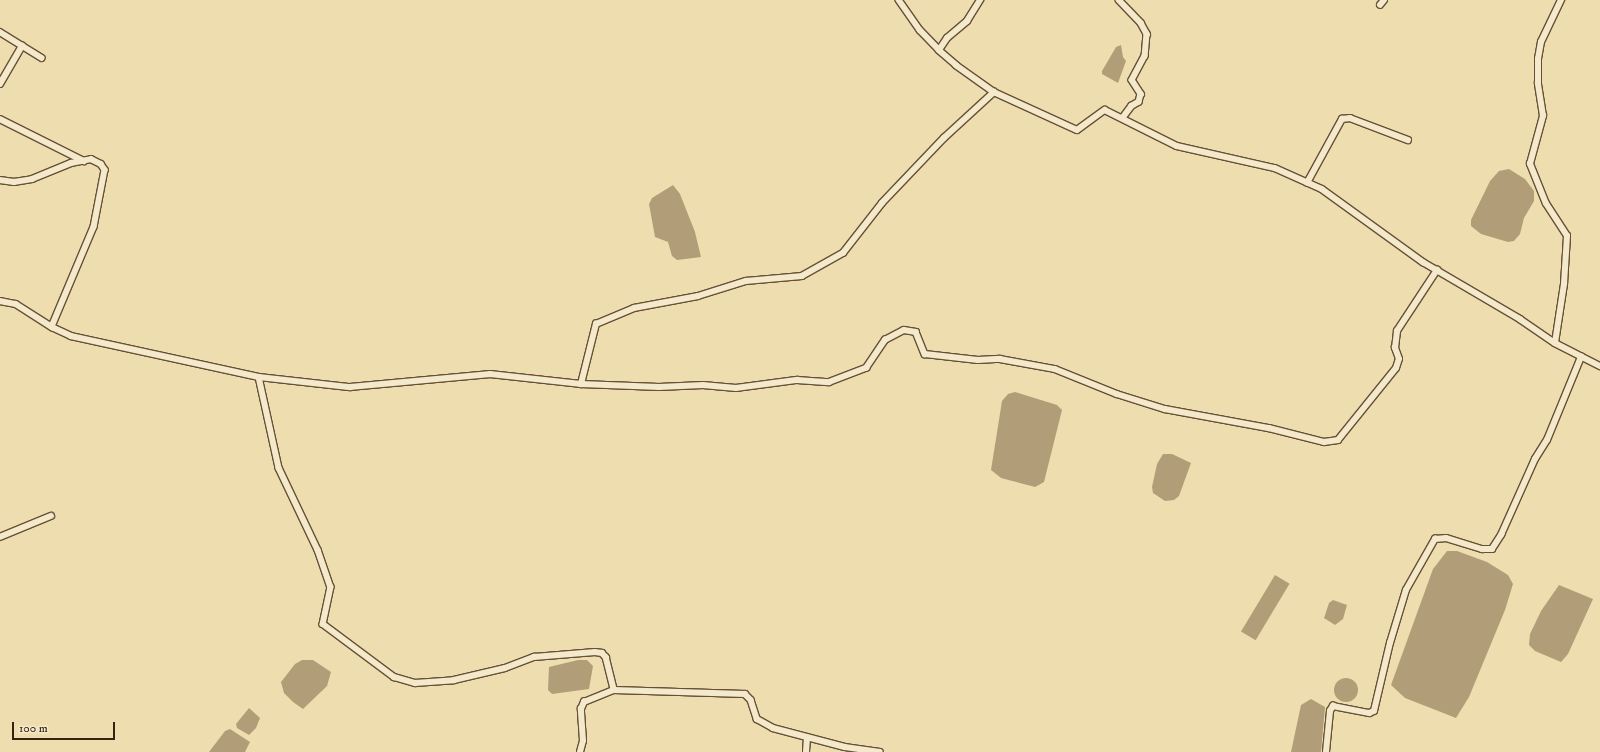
<!DOCTYPE html>
<html>
<head>
<meta charset="utf-8">
<style>
  body { margin:0 }
  #map { position:relative; width:1600px; height:752px; overflow:hidden; background:#eedeaf; font-family:"IM FELL DW Pica",serif }
  div>[style] { position:absolute }
  [style*='--x'] { left:calc(var(--x)*1px); top:calc(var(--y)*1px); width:calc(var(--w)*1px); rotate:calc(var(--a)*1deg) }
  .water>* { inset:0; background:#b19e78; transform-origin:0 0 }
  .round { border-radius:50% }
  .roads { filter:drop-shadow(1px 0 #675036) drop-shadow(-1px 0 #675036) drop-shadow(0 1px #675036) drop-shadow(0 -1px #675036) }
  .minor>* { height:5.5px; margin:-2.75px; padding:0 2.75px; transform-origin:2.75px; border-radius:2.75px; background:#f4eacb }
  span { translate:-50% -50%; white-space:nowrap; text-align:center; line-height:1.15; -webkit-text-stroke:3px #f4eacb; paint-order:stroke }
  .scale { position:absolute; left:12px; top:722px; width:103px; height:18px; box-sizing:border-box; border:2px solid #3a210d; border-top:0; padding-left:5px; font-size:12px; line-height:14px; white-space:nowrap; color:#3a210d; -webkit-text-stroke:3px #f4eacb; paint-order:stroke }
</style>
</head>
<body>
<div id="map">
  <div class="water">
    <i style="clip-path:polygon(1121px 45px,1123px 57px,1126px 61px,1118px 83px,1102px 74px,1102px 71px,1116px 47px)"></i>
    <i style="clip-path:polygon(1509px 169px,1525px 179px,1534px 191px,1534px 201px,1524px 218px,1520px 234px,1514px 241px,1508px 242px,1481px 234px,1471px 226px,1471px 220px,1490px 181px,1499px 171px)"></i>
    <i style="clip-path:polygon(673px 185px,680px 194px,695px 232px,701px 257px,677px 260px,672px 256px,668px 242px,655px 237px,649px 204px,652px 198px)"></i>
    <i style="clip-path:polygon(1015px 392px,1057px 405px,1062px 410px,1044px 482px,1035px 487px,1001px 478px,991px 470px,1002px 401px,1008px 394px)"></i>
    <i style="clip-path:polygon(1163px 454px,1172px 454px,1191px 463px,1179px 496px,1174px 500px,1165px 501px,1153px 493px,1152px 487px,1157px 464px)"></i>
    <i style="clip-path:polygon(1447px 551px,1457px 551px,1487px 562px,1508px 575px,1513px 584px,1505px 610px,1469px 697px,1456px 718px,1405px 698px,1391px 685px,1433px 569px)"></i>
    <i style="left:1275px;top:575px;width:17px;height:66px;rotate:31deg"></i>
    <i style="clip-path:polygon(1559px 585px,1593px 599px,1568px 654px,1561px 662px,1535px 651px,1529px 645px,1530px 634px,1541px 611px)"></i>
    <i style="clip-path:polygon(1333px 600px,1347px 605px,1343px 619px,1335px 625px,1324px 618px,1329px 603px)"></i>
    <i style="clip-path:polygon(302px 660px,313px 660px,331px 672px,327px 686px,303px 709px,293px 702px,284px 693px,281px 682px,295px 664px)"></i>
    <i style="clip-path:polygon(578px 660px,587px 660px,593px 666px,589px 689px,552px 694px,548px 690px,549px 667px)"></i>
    <i class="round" style="left:1334px;top:678px;width:24px;height:24px"></i>
    <i style="clip-path:polygon(1311px 699px,1325px 707px,1321px 752px,1291px 752px,1301px 705px)"></i>
    <i style="clip-path:polygon(249px 708px,260px 718px,256px 728px,249px 735px,237px 728px,236px 724px)"></i>
    <i style="clip-path:polygon(230px 729px,250px 742px,245px 752px,209px 752px,225px 731px)"></i>
  </div>
  <div class="roads">
    <div class="minor">
      <i style="--x:899;--y:0;--w:37;--a:55"></i>
      <i style="--x:920;--y:30;--w:28;--a:46"></i>
      <i style="--x:939;--y:50;--w:23;--a:41"></i>
      <i style="--x:956;--y:65;--w:47;--a:35.4"></i>
      <i style="--x:994;--y:92;--w:91;--a:24.6"></i>
      <i style="--x:1077;--y:130;--w:34;--a:-36"></i>
      <i style="--x:1105;--y:110;--w:80;--a:26.6"></i>
      <i style="--x:1177;--y:146;--w:100;--a:12.7"></i>
      <i style="--x:1275;--y:168;--w:51;--a:24.1"></i>
      <i style="--x:1322;--y:189;--w:125;--a:35.9"></i>
      <i style="--x:1423;--y:262;--w:113;--a:30.4"></i>
      <i style="--x:1520;--y:319;--w:42;--a:34.4"></i>
      <i style="--x:1555;--y:343;--w:51;--a:27.1"></i>
      <i style="--x:1119;--y:0;--w:32;--a:46"></i>
      <i style="--x:1141;--y:23;--w:13;--a:61"></i>
      <i style="--x:1147;--y:34;--w:22;--a:95"></i>
      <i style="--x:1145;--y:56;--w:27;--a:118"></i>
      <i style="--x:1132;--y:80;--w:17;--a:57"></i>
      <i style="--x:1141;--y:94;--w:8;--a:104"></i>
      <i style="--x:1139;--y:102;--w:8;--a:150"></i>
      <i style="--x:1132;--y:106;--w:15;--a:127"></i>
      <i style="--x:1380;--y:5;--w:6;--a:-51"></i>
      <i style="--x:0;--y:32;--w:49;--a:31.8"></i>
      <i style="--x:939;--y:50;--w:14;--a:-56"></i>
      <i style="--x:947;--y:38;--w:26;--a:-40"></i>
      <i style="--x:967;--y:21;--w:25;--a:-58"></i>
      <i style="--x:0;--y:84;--w:44;--a:-59.9"></i>
      <i style="--x:0;--y:119;--w:94;--a:26.6"></i>
      <i style="--x:0;--y:180;--w:14;--a:8"></i>
      <i style="--x:14;--y:182;--w:18;--a:-9"></i>
      <i style="--x:32;--y:179;--w:42;--a:-22.3"></i>
      <i style="--x:71;--y:163;--w:20;--a:-11"></i>
      <i style="--x:91;--y:159;--w:11;--a:27"></i>
      <i style="--x:101;--y:164;--w:7;--a:56"></i>
      <i style="--x:105;--y:170;--w:58;--a:100.9"></i>
      <i style="--x:94;--y:227;--w:108;--a:112.8"></i>
      <i style="--x:1307;--y:183;--w:73;--a:-61.3"></i>
      <i style="--x:1342;--y:119;--w:8;--a:-7"></i>
      <i style="--x:1350;--y:118;--w:62;--a:20.8"></i>
      <i style="--x:0;--y:301;--w:16;--a:11"></i>
      <i style="--x:16;--y:304;--w:43;--a:32.6"></i>
      <i style="--x:52;--y:327;--w:21;--a:25"></i>
      <i style="--x:71;--y:336;--w:192;--a:12.3"></i>
      <i style="--x:259;--y:377;--w:92;--a:6.3"></i>
      <i style="--x:350;--y:387;--w:141;--a:-5.3"></i>
      <i style="--x:490;--y:374;--w:92;--a:6.3"></i>
      <i style="--x:581;--y:384;--w:62;--a:-76"></i>
      <i style="--x:596;--y:324;--w:41;--a:-22.8"></i>
      <i style="--x:634;--y:308;--w:65;--a:-10.6"></i>
      <i style="--x:698;--y:296;--w:50;--a:-17.4"></i>
      <i style="--x:746;--y:281;--w:56;--a:-5.1"></i>
      <i style="--x:802;--y:276;--w:47;--a:-29.3"></i>
      <i style="--x:843;--y:253;--w:63;--a:-52"></i>
      <i style="--x:882;--y:203;--w:90;--a:-46.4"></i>
      <i style="--x:944;--y:138;--w:68;--a:-42.6"></i>
      <i style="--x:1555;--y:343;--w:60;--a:-81.3"></i>
      <i style="--x:1564;--y:284;--w:48;--a:-86.4"></i>
      <i style="--x:1567;--y:236;--w:38;--a:-123"></i>
      <i style="--x:1546;--y:204;--w:43;--a:-111.8"></i>
      <i style="--x:1530;--y:164;--w:50;--a:-74.8"></i>
      <i style="--x:1543;--y:116;--w:33;--a:-99"></i>
      <i style="--x:1538;--y:83;--w:24;--a:-90"></i>
      <i style="--x:1538;--y:59;--w:17;--a:-80"></i>
      <i style="--x:1541;--y:42;--w:47;--a:-64.5"></i>
      <i style="--x:259;--y:377;--w:93;--a:77.6"></i>
      <i style="--x:279;--y:468;--w:91;--a:64.6"></i>
      <i style="--x:318;--y:550;--w:39;--a:71"></i>
      <i style="--x:331;--y:587;--w:38;--a:102"></i>
      <i style="--x:323;--y:624;--w:89;--a:36.7"></i>
      <i style="--x:394;--y:677;--w:22;--a:16"></i>
      <i style="--x:415;--y:683;--w:39;--a:-4"></i>
      <i style="--x:454;--y:680;--w:52;--a:-13.2"></i>
      <i style="--x:505;--y:668;--w:31;--a:-21"></i>
      <i style="--x:534;--y:657;--w:61;--a:-4.7"></i>
      <i style="--x:595;--y:652;--w:7;--a:8"></i>
      <i style="--x:602;--y:653;--w:6;--a:45"></i>
      <i style="--x:606;--y:657;--w:34;--a:76"></i>
      <i style="--x:581;--y:384;--w:78;--a:2.2"></i>
      <i style="--x:659;--y:387;--w:44;--a:-2.6"></i>
      <i style="--x:703;--y:385;--w:33;--a:5"></i>
      <i style="--x:736;--y:388;--w:62;--a:-7.5"></i>
      <i style="--x:797;--y:380;--w:32;--a:4"></i>
      <i style="--x:829;--y:382;--w:40;--a:-21"></i>
      <i style="--x:866;--y:368;--w:34;--a:-56"></i>
      <i style="--x:885;--y:340;--w:21;--a:-28"></i>
      <i style="--x:904;--y:330;--w:12;--a:9"></i>
      <i style="--x:916;--y:332;--w:24;--a:68"></i>
      <i style="--x:925;--y:354;--w:53;--a:6.5"></i>
      <i style="--x:978;--y:360;--w:22;--a:-3"></i>
      <i style="--x:1000;--y:359;--w:56;--a:10.3"></i>
      <i style="--x:1055;--y:369;--w:67;--a:22"></i>
      <i style="--x:1117;--y:394;--w:50;--a:17.4"></i>
      <i style="--x:1165;--y:409;--w:106;--a:10.4"></i>
      <i style="--x:1269;--y:428;--w:57;--a:14.3"></i>
      <i style="--x:1324;--y:442;--w:14;--a:-8"></i>
      <i style="--x:1338;--y:440;--w:92;--a:-51.1"></i>
      <i style="--x:1396;--y:368;--w:9;--a:-72"></i>
      <i style="--x:1399;--y:359;--w:12;--a:-110"></i>
      <i style="--x:1395;--y:348;--w:17;--a:-83"></i>
      <i style="--x:1397;--y:331;--w:73;--a:-56.7"></i>
      <i style="--x:0;--y:537;--w:55;--a:-22.4"></i>
      <i style="--x:580;--y:752;--w:11;--a:-75"></i>
      <i style="--x:583;--y:741;--w:32;--a:-94"></i>
      <i style="--x:581;--y:709;--w:8;--a:-67"></i>
      <i style="--x:584;--y:702;--w:32;--a:-22"></i>
      <i style="--x:614;--y:690;--w:131;--a:1.7"></i>
      <i style="--x:745;--y:694;--w:8;--a:45"></i>
      <i style="--x:751;--y:700;--w:20;--a:72"></i>
      <i style="--x:757;--y:719;--w:18;--a:29"></i>
      <i style="--x:773;--y:728;--w:74;--a:14.8"></i>
      <i style="--x:845;--y:747;--w:35;--a:8"></i>
      <i style="--x:806;--y:752;--w:14;--a:-86"></i>
      <i style="--x:1326;--y:752;--w:41;--a:-84.4"></i>
      <i style="--x:1330;--y:711;--w:6;--a:-59"></i>
      <i style="--x:1333;--y:706;--w:37;--a:11"></i>
      <i style="--x:1369;--y:713;--w:5;--a:-22"></i>
      <i style="--x:1374;--y:711;--w:70;--a:-76.8"></i>
      <i style="--x:1390;--y:643;--w:55;--a:-73.2"></i>
      <i style="--x:1406;--y:590;--w:59;--a:-60.4"></i>
      <i style="--x:1435;--y:539;--w:11;--a:-5"></i>
      <i style="--x:1446;--y:538;--w:38;--a:17"></i>
      <i style="--x:1482;--y:549;--w:10;--a:0"></i>
      <i style="--x:1492;--y:549;--w:17;--a:-57"></i>
      <i style="--x:1501;--y:535;--w:83;--a:-65.9"></i>
      <i style="--x:1535;--y:459;--w:22;--a:-58"></i>
      <i style="--x:1547;--y:440;--w:90;--a:-67.7"></i>
    </div>
  </div>
  <div class="scale">100 m</div>
</div>
</body>
</html>
